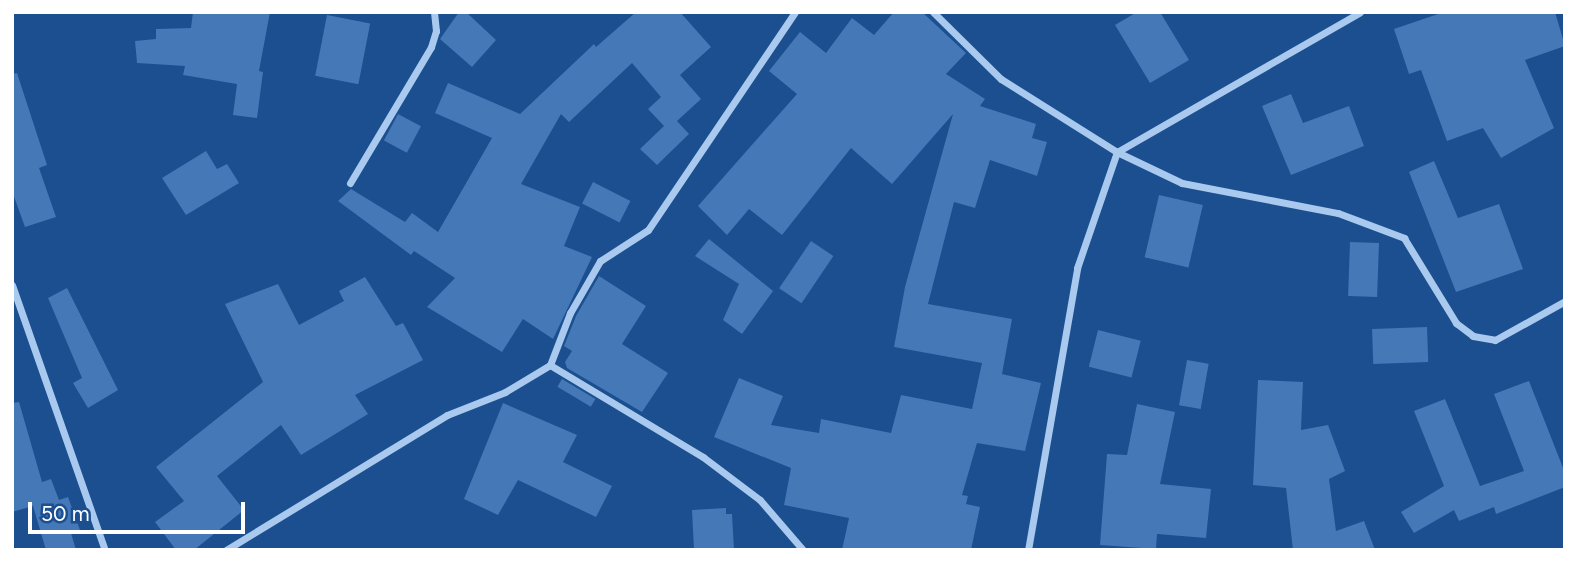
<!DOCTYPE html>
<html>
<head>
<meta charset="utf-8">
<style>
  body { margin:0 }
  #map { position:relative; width:1577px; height:562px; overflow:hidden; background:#1b4f8f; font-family:Figtree,sans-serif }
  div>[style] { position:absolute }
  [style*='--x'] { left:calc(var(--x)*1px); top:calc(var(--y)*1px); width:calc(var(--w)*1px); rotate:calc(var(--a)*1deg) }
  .building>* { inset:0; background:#4478b7; transform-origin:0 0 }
  .minor>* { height:7px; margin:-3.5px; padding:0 3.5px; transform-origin:3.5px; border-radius:3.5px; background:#a9c9ee }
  span { translate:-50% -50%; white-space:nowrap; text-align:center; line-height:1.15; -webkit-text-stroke:5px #1b4f8f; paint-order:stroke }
  .frame { position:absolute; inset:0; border:14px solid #fff; pointer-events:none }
  .scale { position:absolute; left:28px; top:502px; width:217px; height:32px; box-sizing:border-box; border:4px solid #fff; border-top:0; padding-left:9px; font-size:21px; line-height:24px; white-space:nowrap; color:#fff; -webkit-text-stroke:5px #1b4f8f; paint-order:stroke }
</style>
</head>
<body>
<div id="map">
  <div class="building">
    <i style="clip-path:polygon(193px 12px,270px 12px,259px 71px,263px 72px,257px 118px,233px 115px,237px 84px,183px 75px,185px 66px,137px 63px,135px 41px,156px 39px,156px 29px,191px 28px)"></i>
    <i style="clip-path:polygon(459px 12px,466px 12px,496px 40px,472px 67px,440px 39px)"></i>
    <i style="clip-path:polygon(636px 12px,680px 12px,711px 47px,680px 75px,701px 99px,677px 121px,689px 134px,657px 165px,640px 149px,664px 126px,648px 109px,661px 97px,632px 63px,569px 122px,561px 114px,521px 184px,580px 207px,564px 246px,592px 257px,553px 339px,523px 319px,502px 352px,427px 307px,455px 278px,414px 251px,411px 255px,338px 201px,351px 189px,405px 222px,412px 213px,438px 232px,492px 138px,435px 113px,448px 83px,520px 114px,594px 44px,596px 47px)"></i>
    <i style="clip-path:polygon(894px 12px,922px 12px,966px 53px,946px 74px,985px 99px,980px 106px,1036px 124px,1032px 138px,1047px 142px,1037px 176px,990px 160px,975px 208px,954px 202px,928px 304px,1012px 319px,1002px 374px,1041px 383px,1025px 451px,977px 443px,962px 495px,968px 496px,966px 504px,980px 507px,971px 550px,842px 550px,849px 518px,784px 505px,791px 468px,714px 437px,739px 378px,783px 396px,771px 425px,819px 433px,821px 419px,891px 433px,901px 395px,972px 409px,982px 363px,894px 347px,905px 287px,953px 114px,892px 184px,851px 148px,782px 235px,749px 209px,727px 235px,698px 206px,797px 94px,769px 71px,800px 32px,826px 53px,852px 18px,874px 35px)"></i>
    <i style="clip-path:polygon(1137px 12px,1160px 12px,1189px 60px,1150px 83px,1115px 25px)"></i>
    <i style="clip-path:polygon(1444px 12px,1555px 12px,1565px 46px,1525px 60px,1554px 128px,1501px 158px,1483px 128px,1447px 141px,1421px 70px,1409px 74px,1394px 29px)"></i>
    <i style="left:327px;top:15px;width:44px;height:62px;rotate:11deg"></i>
    <i style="clip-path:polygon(17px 73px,47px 165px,39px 168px,56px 217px,25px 227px,12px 191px,12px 74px)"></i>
    <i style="clip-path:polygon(1291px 94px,1303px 123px,1349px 106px,1364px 146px,1291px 175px,1262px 106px)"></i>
    <i style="left:398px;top:114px;width:26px;height:30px;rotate:28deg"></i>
    <i style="clip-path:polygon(206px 151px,217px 169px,227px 164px,239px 183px,186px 215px,162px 178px)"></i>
    <i style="clip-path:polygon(1434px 161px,1458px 218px,1499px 204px,1523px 269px,1456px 292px,1409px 172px)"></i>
    <i style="left:593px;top:182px;width:42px;height:24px;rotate:27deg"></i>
    <i style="left:1159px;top:195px;width:45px;height:64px;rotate:13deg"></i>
    <i style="clip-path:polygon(709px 239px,773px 291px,742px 334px,723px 320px,739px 284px,695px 256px)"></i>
    <i style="left:811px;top:241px;width:27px;height:57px;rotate:34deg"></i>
    <i style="left:1350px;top:242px;width:29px;height:54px;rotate:2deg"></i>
    <i style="clip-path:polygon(599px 276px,646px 306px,622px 344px,668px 373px,642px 412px,567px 368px,565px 362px,572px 351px,564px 346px,576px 316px)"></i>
    <i style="clip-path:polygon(365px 277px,396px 326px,403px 323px,423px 360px,355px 395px,368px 414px,301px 455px,281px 425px,217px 476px,244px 510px,194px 550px,176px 550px,155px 522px,184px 501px,156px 467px,263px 382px,225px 304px,278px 284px,299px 325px,344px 301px,339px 291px)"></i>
    <i style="clip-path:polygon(67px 288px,118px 390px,88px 408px,73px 383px,82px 378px,48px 298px)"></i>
    <i style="left:1427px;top:327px;width:35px;height:55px;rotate:88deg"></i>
    <i style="left:1098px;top:330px;width:44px;height:38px;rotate:14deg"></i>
    <i style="left:1187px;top:360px;width:22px;height:46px;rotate:10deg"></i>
    <i style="left:562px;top:379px;width:39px;height:9px;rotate:31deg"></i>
    <i style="clip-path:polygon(1258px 380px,1303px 382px,1301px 430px,1328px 425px,1345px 471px,1329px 479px,1336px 531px,1364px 521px,1375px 550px,1293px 550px,1286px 488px,1253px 485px)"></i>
    <i style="clip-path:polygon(1529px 381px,1565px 473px,1565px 487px,1496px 514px,1494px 507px,1459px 521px,1454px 510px,1414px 533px,1401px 512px,1444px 486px,1414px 411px,1445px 399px,1480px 486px,1524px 471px,1494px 394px)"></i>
    <i style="clip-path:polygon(19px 402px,42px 482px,51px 479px,59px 500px,68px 497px,80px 530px,71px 533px,76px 550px,46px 550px,33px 506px,12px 512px,12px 403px)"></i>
    <i style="clip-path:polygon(503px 403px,577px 435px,563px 462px,612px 486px,596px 517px,518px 480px,498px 515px,464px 499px)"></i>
    <i style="clip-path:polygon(1137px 404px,1175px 412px,1160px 484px,1211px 489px,1206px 538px,1157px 534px,1156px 549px,1100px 545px,1107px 454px,1127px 455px)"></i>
    <i style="clip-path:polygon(726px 508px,726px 514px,732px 514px,734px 550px,694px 550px,692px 510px)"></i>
  </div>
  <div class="minor">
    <i style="--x:933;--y:12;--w:95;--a:44.6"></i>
    <i style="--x:1001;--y:79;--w:137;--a:32.2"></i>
    <i style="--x:1117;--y:152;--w:72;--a:25.5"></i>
    <i style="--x:1182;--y:183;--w:159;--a:10.9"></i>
    <i style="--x:1338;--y:213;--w:71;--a:20.7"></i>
    <i style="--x:1404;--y:238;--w:100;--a:58.5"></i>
    <i style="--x:1456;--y:323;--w:21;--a:37"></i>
    <i style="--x:1473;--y:336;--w:22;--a:10"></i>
    <i style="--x:1495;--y:340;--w:80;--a:-29.1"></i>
    <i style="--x:350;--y:183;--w:158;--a:-59.2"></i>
    <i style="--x:431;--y:47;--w:17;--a:-73"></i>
    <i style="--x:436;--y:31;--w:19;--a:-96"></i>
    <i style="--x:12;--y:285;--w:281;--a:70.7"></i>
    <i style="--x:550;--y:365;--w:179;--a:31"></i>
    <i style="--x:703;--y:457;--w:71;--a:37"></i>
    <i style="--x:760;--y:500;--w:66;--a:49.3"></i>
    <i style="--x:226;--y:550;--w:259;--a:-31.4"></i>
    <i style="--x:447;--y:415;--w:62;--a:-21.6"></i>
    <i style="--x:505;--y:392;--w:52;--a:-31"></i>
    <i style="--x:550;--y:365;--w:56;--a:-69"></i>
    <i style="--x:570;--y:313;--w:60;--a:-60"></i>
    <i style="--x:600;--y:261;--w:57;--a:-32.9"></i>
    <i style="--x:648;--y:230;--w:263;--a:-56"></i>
    <i style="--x:1028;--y:550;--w:286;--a:-80.1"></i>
    <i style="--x:1077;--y:268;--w:123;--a:-71"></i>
    <i style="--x:1117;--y:152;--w:280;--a:-29.9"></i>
  </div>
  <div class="frame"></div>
  <div class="scale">50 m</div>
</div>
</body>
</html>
